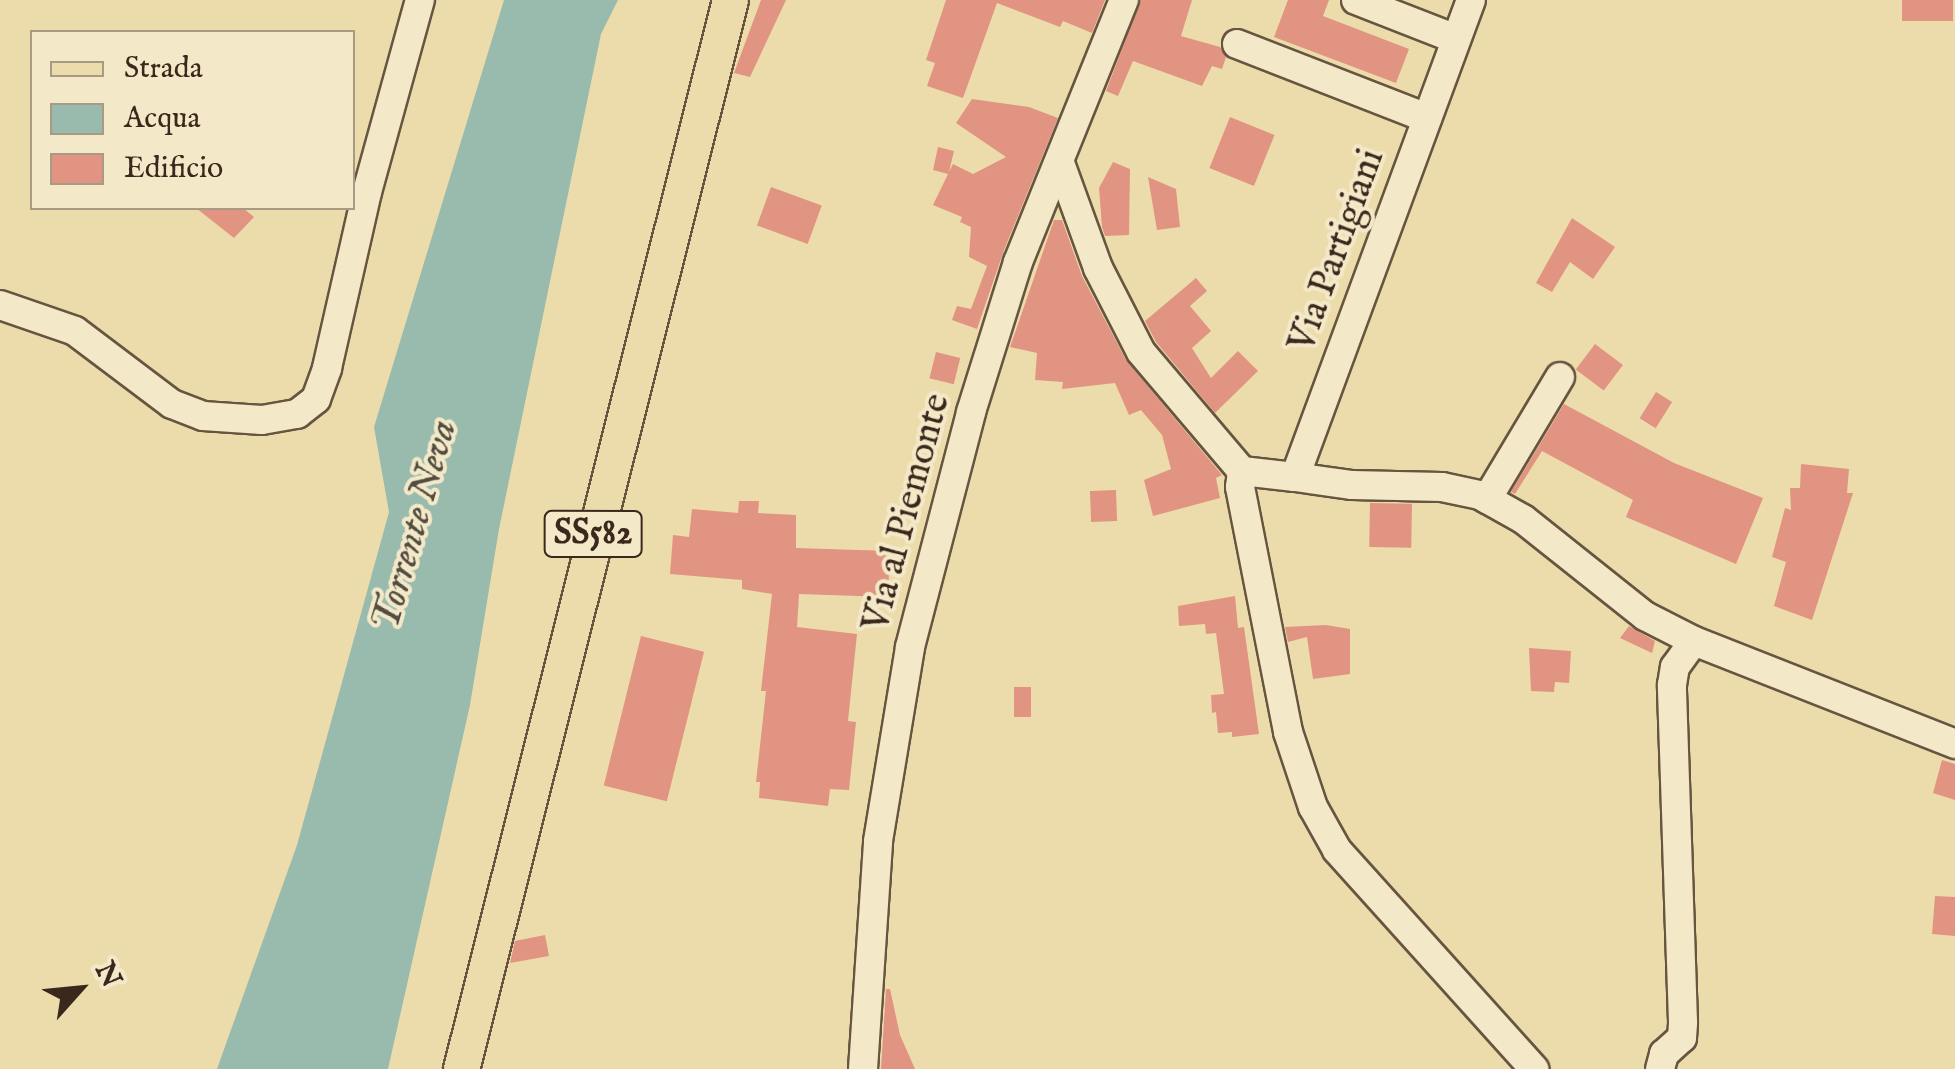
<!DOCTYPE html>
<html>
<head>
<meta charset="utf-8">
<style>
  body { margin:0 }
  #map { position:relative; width:1955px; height:1069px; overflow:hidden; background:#ecdcab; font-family:"IM FELL English",serif }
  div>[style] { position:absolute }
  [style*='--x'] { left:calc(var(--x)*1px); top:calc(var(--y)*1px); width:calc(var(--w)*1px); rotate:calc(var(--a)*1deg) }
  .water>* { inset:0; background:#99bbad }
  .building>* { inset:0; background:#e19481; transform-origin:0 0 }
  .roads { filter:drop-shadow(2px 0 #675540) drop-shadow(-2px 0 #675540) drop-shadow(0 2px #675540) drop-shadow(0 -2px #675540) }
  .minor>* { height:28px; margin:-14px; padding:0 14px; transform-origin:14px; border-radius:14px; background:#f3e8c8 }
  .major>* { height:35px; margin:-17.5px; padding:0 17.5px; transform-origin:17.5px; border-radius:17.5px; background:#ecdcab }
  span { translate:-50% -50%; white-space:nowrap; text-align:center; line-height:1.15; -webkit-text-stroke:8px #f3e8c8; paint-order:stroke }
  .shield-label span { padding:2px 8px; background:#f3e8c8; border:2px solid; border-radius:8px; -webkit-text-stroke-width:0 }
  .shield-label { font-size:35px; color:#3b281c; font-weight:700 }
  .street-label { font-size:38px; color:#3b281c }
  .water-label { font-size:40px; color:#524d40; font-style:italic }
  .legend { position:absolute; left:30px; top:30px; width:325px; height:180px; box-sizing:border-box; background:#f3e8c8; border:2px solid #a99b83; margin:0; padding:12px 18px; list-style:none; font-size:30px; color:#3b281c }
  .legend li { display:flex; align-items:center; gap:20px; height:50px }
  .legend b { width:50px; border:2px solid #a99b83 }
  .north { position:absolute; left:30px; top:939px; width:100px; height:100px; -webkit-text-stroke:8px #f3e8c8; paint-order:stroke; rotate:63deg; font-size:28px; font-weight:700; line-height:40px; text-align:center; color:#3b281c }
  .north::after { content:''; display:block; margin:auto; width:35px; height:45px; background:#3b281c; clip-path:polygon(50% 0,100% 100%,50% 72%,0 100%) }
</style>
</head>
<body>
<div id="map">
  <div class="water">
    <i style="clip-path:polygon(504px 0,618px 0,601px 34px,499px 529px,470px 705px,388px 1069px,217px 1069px,297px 845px,389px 512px,374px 427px)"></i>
  </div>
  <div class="building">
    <i style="clip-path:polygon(761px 0,786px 0,750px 77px,734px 73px)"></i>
    <i style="clip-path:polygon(946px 0,1105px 0,1092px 33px,1063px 21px,1060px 27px,997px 3px,963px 98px,927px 86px,935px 63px,926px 60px)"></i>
    <i style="clip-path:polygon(1141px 0,1192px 0,1181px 36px,1220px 47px,1226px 57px,1222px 69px,1212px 66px,1202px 86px,1133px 61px,1118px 96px,1106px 91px)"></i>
    <i style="clip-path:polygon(1288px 0,1329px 0,1323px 16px,1409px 49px,1396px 83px,1274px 37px)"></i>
    <i style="left:1902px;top:0;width:51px;height:21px"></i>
    <i style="clip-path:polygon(972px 99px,1029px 107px,1058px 118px,1004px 250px,977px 329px,952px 320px,957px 306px,971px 309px,987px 266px,969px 257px,971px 227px,960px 222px,962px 217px,933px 205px,948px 174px,933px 170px,938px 147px,954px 151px,949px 172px,953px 164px,973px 174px,1006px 157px,956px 123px)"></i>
    <i style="left:1230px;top:117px;width:48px;height:55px;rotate:22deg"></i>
    <i style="clip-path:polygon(1113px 162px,1130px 169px,1129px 235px,1105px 236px,1102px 227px,1099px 188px)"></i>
    <i style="clip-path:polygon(1148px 177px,1176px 189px,1180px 227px,1157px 230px)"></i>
    <i style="left:771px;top:187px;width:54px;height:41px;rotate:20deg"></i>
    <i style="clip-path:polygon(196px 208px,243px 208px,254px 217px,234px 238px)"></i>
    <i style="clip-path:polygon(1572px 218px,1615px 247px,1593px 279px,1570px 262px,1552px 292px,1536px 283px)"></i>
    <i style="clip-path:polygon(1054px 220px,1062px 220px,1082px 276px,1126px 360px,1222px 475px,1216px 478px,1220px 498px,1153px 516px,1144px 480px,1171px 469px,1162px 435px,1141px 410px,1129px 415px,1115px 383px,1062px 389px,1063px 382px,1035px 380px,1037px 353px,1010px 347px)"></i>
    <i style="clip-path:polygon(1196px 278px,1207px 291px,1190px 306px,1211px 331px,1192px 348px,1211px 378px,1238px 351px,1258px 371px,1215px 413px,1156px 342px,1145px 321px)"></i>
    <i style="left:1595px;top:344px;width:35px;height:32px;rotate:37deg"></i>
    <i style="left:936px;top:352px;width:25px;height:27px;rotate:14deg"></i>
    <i style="left:1656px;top:392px;width:19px;height:31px;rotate:32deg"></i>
    <i style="clip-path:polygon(1564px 404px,1674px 463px,1763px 498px,1736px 564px,1626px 517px,1633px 500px,1542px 451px,1515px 494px,1511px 492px)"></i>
    <i style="clip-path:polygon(1801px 464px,1849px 469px,1847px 493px,1853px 493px,1812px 620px,1774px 606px,1786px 562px,1772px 557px,1785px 508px,1791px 510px,1790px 488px,1800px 488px)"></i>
    <i style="left:1116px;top:490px;width:31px;height:26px;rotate:88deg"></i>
    <i style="clip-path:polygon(739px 501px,759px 501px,758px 513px,796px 515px,796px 548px,890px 551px,888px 597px,799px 594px,797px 627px,857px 634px,848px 721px,856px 722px,849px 790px,830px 789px,828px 806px,759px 798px,760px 782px,756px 782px,766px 691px,761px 691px,772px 594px,742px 589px,742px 580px,670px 574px,673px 535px,689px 537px,692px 509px,738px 513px)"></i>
    <i style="left:1370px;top:503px;width:42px;height:44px;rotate:1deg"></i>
    <i style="clip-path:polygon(1235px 596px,1238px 628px,1244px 627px,1259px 734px,1232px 737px,1232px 732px,1218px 733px,1216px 712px,1212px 713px,1211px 695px,1224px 694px,1216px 633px,1206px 634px,1205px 624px,1179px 626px,1178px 606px)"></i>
    <i style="clip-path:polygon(1326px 625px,1350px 629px,1350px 674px,1313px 679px,1307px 637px,1288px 642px,1285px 627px)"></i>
    <i style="clip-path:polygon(1629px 626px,1655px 641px,1652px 653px,1620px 638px)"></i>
    <i style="left:641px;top:636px;width:65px;height:154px;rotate:14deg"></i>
    <i style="clip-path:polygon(1529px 648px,1571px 651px,1569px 683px,1555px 682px,1554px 692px,1531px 691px)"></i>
    <i style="left:1014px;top:687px;width:17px;height:30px"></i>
    <i style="clip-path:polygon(1942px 760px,1955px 764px,1955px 800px,1933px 793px)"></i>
    <i style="clip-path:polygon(1935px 896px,1955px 897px,1955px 936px,1932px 934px)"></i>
    <i style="clip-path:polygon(545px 935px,549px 956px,510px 963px,515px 941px)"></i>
    <i style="clip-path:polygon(886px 989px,890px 989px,900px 1035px,915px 1069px,881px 1069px)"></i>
  </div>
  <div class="roads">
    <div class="minor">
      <i style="--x:1356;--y:0;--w:107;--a:21.3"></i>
      <i style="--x:1237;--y:44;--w:204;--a:21.3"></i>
      <i style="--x:1060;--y:163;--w:112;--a:70.1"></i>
      <i style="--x:1098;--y:268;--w:94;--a:62.9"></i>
      <i style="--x:1141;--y:352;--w:156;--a:49.7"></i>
      <i style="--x:1242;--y:471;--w:16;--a:97"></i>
      <i style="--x:1240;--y:487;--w:250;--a:78.9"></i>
      <i style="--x:1288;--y:732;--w:79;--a:71.6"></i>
      <i style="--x:1313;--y:807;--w:49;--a:60.8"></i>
      <i style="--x:1337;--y:850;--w:295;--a:48"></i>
      <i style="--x:0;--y:305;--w:79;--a:19.1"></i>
      <i style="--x:75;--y:331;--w:121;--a:37"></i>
      <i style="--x:172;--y:404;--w:33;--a:21"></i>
      <i style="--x:203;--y:416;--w:59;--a:3.9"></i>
      <i style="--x:262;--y:420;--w:36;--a:-10"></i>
      <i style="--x:297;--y:414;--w:24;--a:-38"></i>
      <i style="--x:316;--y:399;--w:33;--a:-70"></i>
      <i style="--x:327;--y:368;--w:180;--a:-77.2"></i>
      <i style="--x:367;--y:192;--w:199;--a:-74.6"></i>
      <i style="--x:1242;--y:471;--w:53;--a:6.5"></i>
      <i style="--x:1295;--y:477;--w:508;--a:-69.75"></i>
      <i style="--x:1295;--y:477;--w:58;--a:8"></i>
      <i style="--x:1352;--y:485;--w:90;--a:1.3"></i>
      <i style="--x:1442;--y:487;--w:39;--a:12"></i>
      <i style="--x:1480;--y:495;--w:49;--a:29.2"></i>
      <i style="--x:1523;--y:519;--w:156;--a:38.5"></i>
      <i style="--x:1645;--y:616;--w:55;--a:27"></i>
      <i style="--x:1694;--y:641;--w:281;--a:21.5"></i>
      <i style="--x:1487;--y:499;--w:142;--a:-59.1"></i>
      <i style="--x:863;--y:1069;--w:228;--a:-86.2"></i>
      <i style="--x:878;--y:841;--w:197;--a:-80.6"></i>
      <i style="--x:910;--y:647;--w:243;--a:-75.4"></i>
      <i style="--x:971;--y:412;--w:157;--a:-72.6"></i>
      <i style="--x:1018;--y:262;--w:283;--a:-68"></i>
      <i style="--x:1660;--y:1069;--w:16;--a:-75"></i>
      <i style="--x:1664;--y:1054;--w:24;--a:-42"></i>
      <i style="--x:1682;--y:1038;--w:16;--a:-86"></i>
      <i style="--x:1683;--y:1022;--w:337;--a:-91.9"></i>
      <i style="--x:1672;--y:685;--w:18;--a:-81"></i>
      <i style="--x:1675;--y:667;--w:32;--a:-54"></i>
    </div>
    <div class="major">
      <i style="--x:461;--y:1069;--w:1102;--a:-75.88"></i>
    </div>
  </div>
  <div class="shield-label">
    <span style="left:593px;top:534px">SS582</span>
  </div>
  <div class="street-label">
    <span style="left:1338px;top:251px;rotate:-70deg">Via Partigiani</span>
    <span style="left:908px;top:513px;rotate:-75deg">Via al Piemonte</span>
  </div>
  <div class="water-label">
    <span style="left:416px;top:526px;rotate:-74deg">Torrente Neva</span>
  </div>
  <ul class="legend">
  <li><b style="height:12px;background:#ecdcab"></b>Strada</li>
  <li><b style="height:28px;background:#99bbad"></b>Acqua</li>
  <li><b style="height:28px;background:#e19481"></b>Edificio</li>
  </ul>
  <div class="north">N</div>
</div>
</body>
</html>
